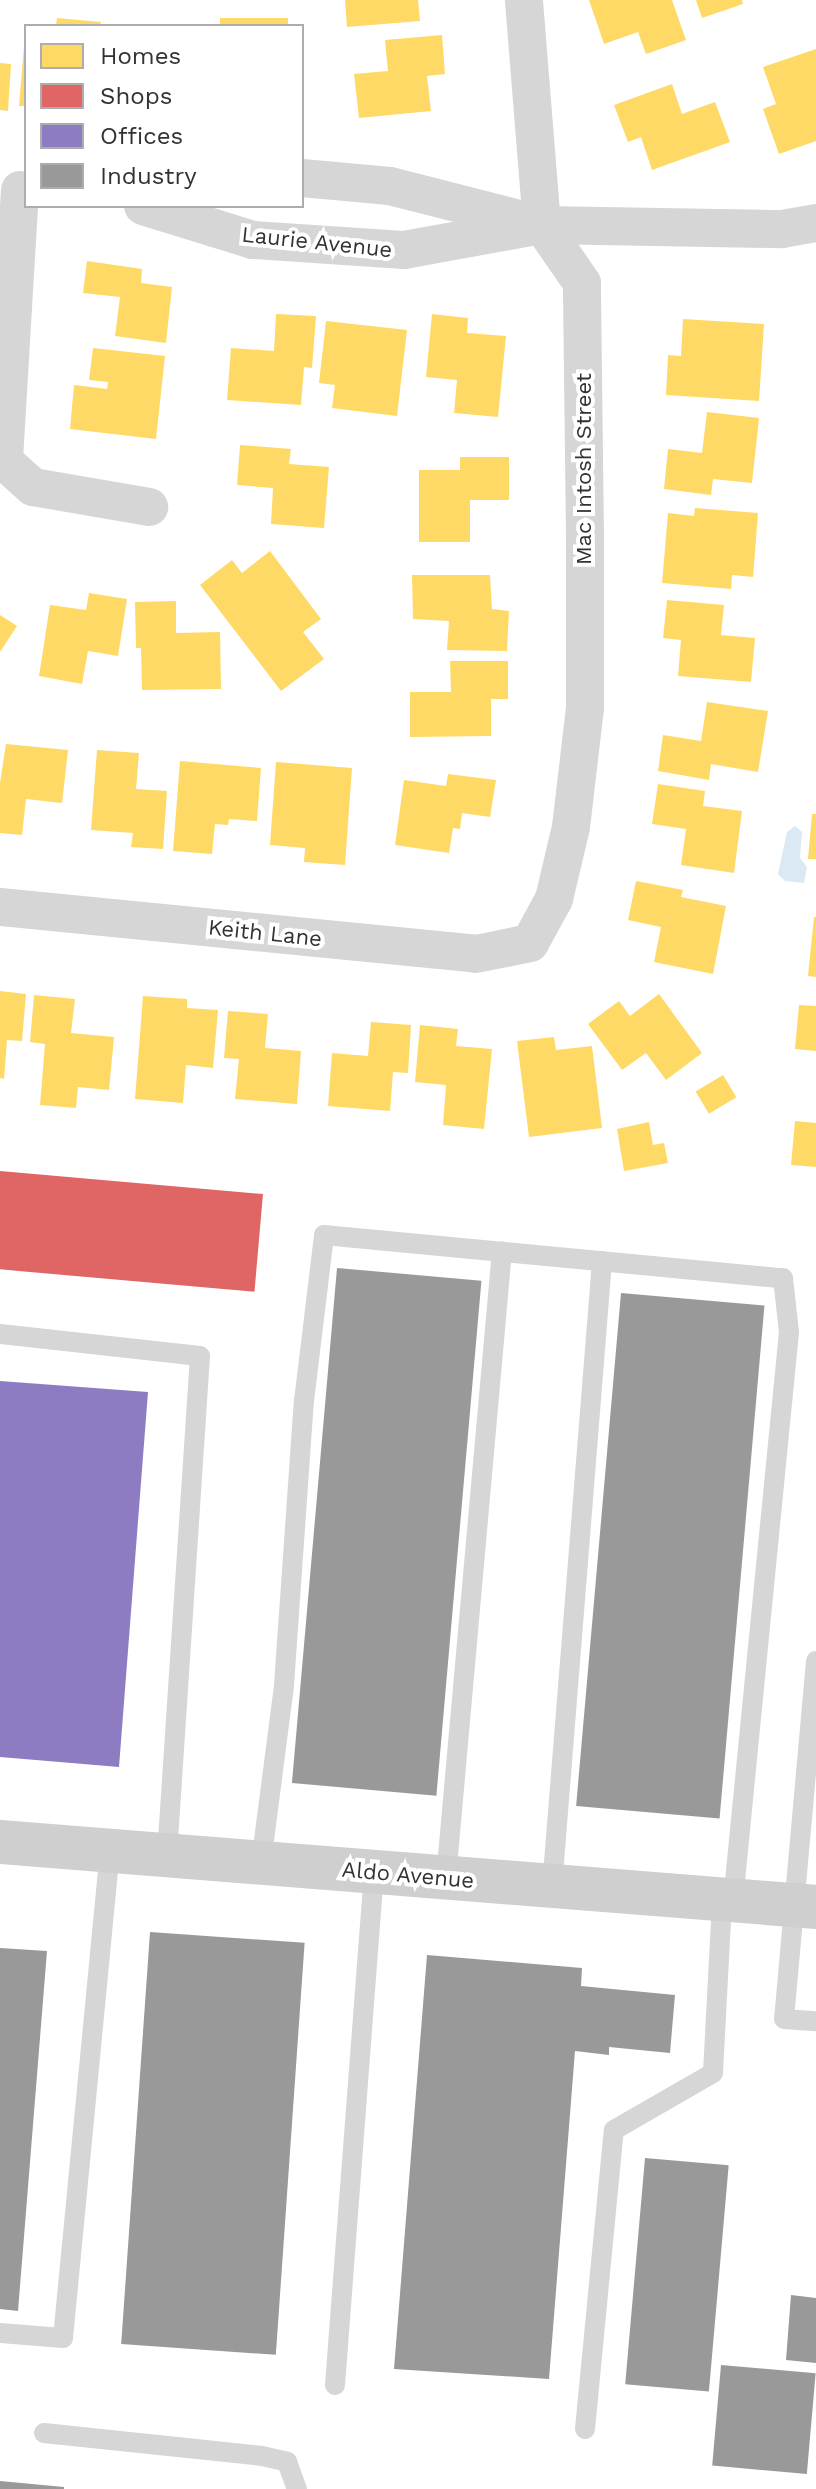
<!DOCTYPE html>
<html>
<head>
<meta charset="utf-8">
<style>
  body { margin:0 }
  #map { position:relative; width:816px; height:2489px; overflow:hidden; background:#fff; font-family:"Work Sans",sans-serif }
  div>[style] { position:absolute }
  [style*='--x'] { left:calc(var(--x)*1px); top:calc(var(--y)*1px); width:calc(var(--w)*1px); rotate:calc(var(--a)*1deg) }
  .water>* { inset:0; background:#dae9f4 }
  .homes>* { inset:0; background:#ffd966; transform-origin:0 0 }
  .shops>* { inset:0; background:#e06666; transform-origin:0 0 }
  .offices>* { inset:0; background:#8e7cc3 }
  .industry>* { inset:0; background:#999; transform-origin:0 0 }
  .lane>* { height:20px; margin:-10px; padding:0 10px; transform-origin:10px; border-radius:10px; background:#d6d6d6 }
  .street>* { height:38px; margin:-19px; padding:0 19px; transform-origin:19px; border-radius:19px; background:#d6d6d6 }
  .secondary>* { height:44px; margin:-22px; padding:0 22px; transform-origin:22px; border-radius:22px; background:#cfcfcf }
  span { translate:-50% -50%; white-space:nowrap; text-align:center; line-height:1.15; -webkit-text-stroke:8px #fff; paint-order:stroke }
  .street-label { font-size:22px; color:#323232 }
  .legend { position:absolute; left:24px; top:24px; width:280px; height:184px; box-sizing:border-box; background:#fff; border:2px solid #adadad; margin:0; padding:10px 14px; list-style:none; font-size:24px; color:#323232 }
  .legend li { display:flex; align-items:center; gap:16px; height:40px }
  .legend b { width:40px; border:2px solid #adadad }
</style>
</head>
<body>
<div id="map">
  <div class="water">
    <i style="clip-path:polygon(795px 826px,802px 832px,800px 858px,807px 867px,804px 883px,785px 881px,778px 874px,787px 832px)"></i>
  </div>
  <div class="homes">
    <i style="clip-path:polygon(345px 0,418px 0,420px 21px,347px 27px)"></i>
    <i style="clip-path:polygon(589px 0,672px 0,686px 40px,646px 54px,638px 32px,604px 44px)"></i>
    <i style="clip-path:polygon(696px 0,742px 0,743px 4px,702px 18px)"></i>
    <i style="clip-path:polygon(57px 18px,101px 22px,100px 26px,56px 26px)"></i>
    <i style="left:220px;top:18px;width:68px;height:8px"></i>
    <i style="clip-path:polygon(442px 35px,445px 74px,427px 76px,431px 111px,359px 118px,354px 74px,388px 71px,385px 40px)"></i>
    <i style="clip-path:polygon(24px 46px,26px 46px,26px 106px,19px 106px)"></i>
    <i style="clip-path:polygon(816px 49px,816px 141px,779px 154px,763px 109px,776px 104px,763px 67px)"></i>
    <i style="clip-path:polygon(0 63px,11px 64px,8px 111px,0 110px)"></i>
    <i style="clip-path:polygon(672px 84px,682px 114px,715px 102px,730px 142px,652px 170px,641px 137px,628px 142px,614px 105px)"></i>
    <i style="clip-path:polygon(87px 261px,142px 269px,141px 283px,172px 287px,166px 343px,115px 336px,120px 297px,83px 293px)"></i>
    <i style="clip-path:polygon(276px 314px,316px 316px,312px 368px,304px 367px,301px 405px,227px 400px,231px 348px,274px 351px)"></i>
    <i style="clip-path:polygon(432px 314px,468px 318px,467px 333px,506px 336px,498px 417px,454px 413px,457px 380px,426px 377px)"></i>
    <i style="clip-path:polygon(683px 319px,764px 324px,759px 401px,666px 395px,668px 355px,681px 356px)"></i>
    <i style="clip-path:polygon(326px 321px,407px 330px,397px 416px,332px 408px,335px 385px,319px 383px)"></i>
    <i style="clip-path:polygon(93px 348px,165px 356px,156px 439px,70px 429px,74px 385px,107px 389px,108px 382px,89px 380px)"></i>
    <i style="clip-path:polygon(707px 412px,759px 418px,752px 483px,713px 479px,711px 495px,664px 489px,668px 449px,702px 453px)"></i>
    <i style="clip-path:polygon(240px 445px,291px 449px,289px 464px,329px 467px,324px 528px,271px 524px,273px 488px,237px 485px)"></i>
    <i style="clip-path:polygon(460px 457px,509px 457px,509px 500px,470px 500px,470px 542px,419px 542px,419px 470px,460px 470px)"></i>
    <i style="clip-path:polygon(695px 508px,758px 513px,753px 577px,732px 575px,731px 589px,662px 583px,668px 513px,694px 516px)"></i>
    <i style="clip-path:polygon(270px 551px,321px 619px,303px 632px,324px 659px,281px 691px,200px 585px,232px 560px,242px 573px)"></i>
    <i style="clip-path:polygon(412px 575px,490px 575px,492px 609px,509px 611px,507px 651px,447px 650px,449px 621px,413px 619px)"></i>
    <i style="clip-path:polygon(89px 593px,127px 599px,118px 656px,88px 651px,82px 684px,39px 676px,50px 605px,86px 610px)"></i>
    <i style="clip-path:polygon(667px 600px,724px 605px,721px 635px,755px 638px,751px 682px,678px 676px,681px 640px,663px 638px)"></i>
    <i style="clip-path:polygon(176px 601px,176px 633px,220px 632px,221px 689px,142px 690px,141px 648px,136px 648px,135px 602px)"></i>
    <i style="clip-path:polygon(0 615px,17px 626px,0 652px)"></i>
    <i style="clip-path:polygon(450px 661px,508px 661px,508px 699px,491px 699px,491px 736px,410px 737px,410px 692px,451px 692px)"></i>
    <i style="clip-path:polygon(707px 702px,768px 711px,758px 772px,711px 764px,709px 780px,658px 771px,663px 735px,701px 741px)"></i>
    <i style="clip-path:polygon(6px 744px,68px 750px,62px 803px,26px 799px,22px 835px,0 833px,0 783px)"></i>
    <i style="clip-path:polygon(97px 750px,139px 753px,136px 789px,167px 791px,163px 849px,131px 847px,133px 833px,91px 830px)"></i>
    <i style="clip-path:polygon(180px 761px,261px 768px,257px 821px,229px 819px,228px 825px,215px 824px,212px 854px,173px 851px)"></i>
    <i style="clip-path:polygon(276px 762px,352px 768px,345px 865px,304px 862px,305px 848px,270px 845px)"></i>
    <i style="clip-path:polygon(448px 774px,496px 780px,490px 817px,462px 813px,460px 829px,453px 828px,449px 853px,395px 845px,404px 780px,446px 786px)"></i>
    <i style="clip-path:polygon(658px 784px,705px 791px,703px 806px,742px 811px,734px 873px,681px 865px,686px 829px,652px 824px)"></i>
    <i style="clip-path:polygon(812px 814px,816px 814px,816px 859px,808px 859px)"></i>
    <i style="clip-path:polygon(636px 881px,683px 890px,681px 897px,726px 906px,713px 974px,654px 962px,661px 927px,628px 920px)"></i>
    <i style="clip-path:polygon(814px 917px,816px 917px,816px 977px,808px 976px)"></i>
    <i style="clip-path:polygon(0 991px,26px 994px,22px 1041px,7px 1040px,4px 1079px,0 1078px)"></i>
    <i style="clip-path:polygon(659px 994px,702px 1053px,666px 1080px,646px 1053px,622px 1070px,588px 1024px,619px 1001px,630px 1016px)"></i>
    <i style="clip-path:polygon(34px 995px,75px 999px,71px 1033px,114px 1037px,109px 1090px,78px 1087px,76px 1108px,40px 1105px,45px 1044px,30px 1042px)"></i>
    <i style="clip-path:polygon(143px 996px,187px 999px,187px 1008px,218px 1010px,213px 1068px,186px 1065px,183px 1103px,135px 1099px)"></i>
    <i style="clip-path:polygon(799px 1005px,816px 1006px,816px 1051px,795px 1049px)"></i>
    <i style="clip-path:polygon(228px 1011px,268px 1014px,265px 1048px,301px 1051px,297px 1104px,235px 1099px,239px 1059px,224px 1058px)"></i>
    <i style="clip-path:polygon(371px 1022px,411px 1025px,408px 1073px,393px 1072px,390px 1111px,328px 1106px,332px 1053px,368px 1056px)"></i>
    <i style="clip-path:polygon(420px 1025px,458px 1029px,456px 1046px,492px 1049px,484px 1129px,443px 1125px,446px 1085px,415px 1082px)"></i>
    <i style="clip-path:polygon(554px 1037px,556px 1050px,592px 1046px,602px 1128px,529px 1137px,517px 1041px)"></i>
    <i style="left:723px;top:1075px;width:26px;height:32px;rotate:59deg"></i>
    <i style="clip-path:polygon(795px 1121px,816px 1123px,816px 1167px,791px 1165px)"></i>
    <i style="clip-path:polygon(649px 1122px,653px 1145px,664px 1143px,668px 1163px,624px 1171px,617px 1129px)"></i>
  </div>
  <div class="shops">
    <i style="left:0;top:1171px;width:264px;height:98px;rotate:5deg"></i>
  </div>
  <div class="offices">
    <i style="clip-path:polygon(0 1381px,148px 1392px,119px 1767px,0 1757px)"></i>
  </div>
  <div class="industry">
    <i style="left:337px;top:1268px;width:145px;height:517px;rotate:5deg"></i>
    <i style="left:621px;top:1293px;width:144px;height:515px;rotate:5deg"></i>
    <i style="left:150px;top:1932px;width:155px;height:413px;rotate:4deg"></i>
    <i style="clip-path:polygon(0 1948px,47px 1951px,18px 2311px,0 2309px)"></i>
    <i style="clip-path:polygon(427px 1955px,582px 1968px,581px 1986px,675px 1995px,670px 2053px,609px 2047px,609px 2055px,575px 2051px,549px 2379px,394px 2369px)"></i>
    <i style="left:645px;top:2158px;width:84px;height:227px;rotate:5deg"></i>
    <i style="clip-path:polygon(791px 2295px,816px 2298px,816px 2363px,786px 2360px)"></i>
    <i style="left:721px;top:2365px;width:95px;height:101px;rotate:5deg"></i>
    <i style="clip-path:polygon(0 2481px,64px 2487px,64px 2489px,0 2489px)"></i>
  </div>
  <div class="lane">
    <i style="--x:0;--y:1334;--w:201;--a:6.3"></i>
    <i style="--x:200;--y:1356;--w:501;--a:93.78"></i>
    <i style="--x:816;--y:1661;--w:359;--a:95.1"></i>
    <i style="--x:784;--y:2019;--w:32;--a:4"></i>
    <i style="--x:261;--y:1863;--w:179;--a:-82.6"></i>
    <i style="--x:284;--y:1685;--w:285;--a:-86"></i>
    <i style="--x:304;--y:1401;--w:167;--a:-83.1"></i>
    <i style="--x:324;--y:1235;--w:461;--a:5.4"></i>
    <i style="--x:783;--y:1278;--w:54;--a:83.7"></i>
    <i style="--x:789;--y:1332;--w:572;--a:95.62"></i>
    <i style="--x:446;--y:1878;--w:629;--a:-84.9"></i>
    <i style="--x:552;--y:1887;--w:628;--a:-85.43"></i>
    <i style="--x:0;--y:2333;--w:63;--a:4.5"></i>
    <i style="--x:63;--y:2338;--w:489;--a:-84.5"></i>
    <i style="--x:335;--y:2385;--w:514;--a:-85.65"></i>
    <i style="--x:585;--y:2429;--w:300;--a:-84.5"></i>
    <i style="--x:614;--y:2130;--w:114;--a:-29.9"></i>
    <i style="--x:713;--y:2073;--w:172;--a:-87"></i>
    <i style="--x:44;--y:2433;--w:219;--a:6"></i>
    <i style="--x:262;--y:2456;--w:26;--a:13"></i>
    <i style="--x:287;--y:2462;--w:29;--a:70"></i>
  </div>
  <div class="street">
    <i style="--x:302;--y:178;--w:88;--a:5.2"></i>
    <i style="--x:390;--y:186;--w:146;--a:14.3"></i>
    <i style="--x:20;--y:190;--w:271;--a:93.4"></i>
    <i style="--x:4;--y:461;--w:39;--a:42"></i>
    <i style="--x:33;--y:487;--w:118;--a:9.8"></i>
    <i style="--x:143;--y:206;--w:115;--a:17.2"></i>
    <i style="--x:253;--y:240;--w:151;--a:3.8"></i>
    <i style="--x:404;--y:250;--w:140;--a:-10.3"></i>
    <i style="--x:542;--y:225;--w:240;--a:1"></i>
    <i style="--x:782;--y:229;--w:35;--a:-10"></i>
    <i style="--x:0;--y:907;--w:478;--a:5.6"></i>
    <i style="--x:476;--y:954;--w:55;--a:-11.5"></i>
    <i style="--x:530;--y:943;--w:50;--a:-61.4"></i>
    <i style="--x:554;--y:899;--w:74;--a:-76.7"></i>
    <i style="--x:571;--y:827;--w:120;--a:-83.3"></i>
    <i style="--x:585;--y:708;--w:170;--a:-90"></i>
    <i style="--x:585;--y:538;--w:255;--a:-90.7"></i>
    <i style="--x:582;--y:283;--w:70;--a:-124.6"></i>
    <i style="--x:542;--y:225;--w:226;--a:-94.6"></i>
  </div>
  <div class="secondary">
    <i style="--x:0;--y:1842;--w:819;--a:4.55"></i>
  </div>
  <div class="street-label">
    <span style="left:317px;top:242px;rotate:6deg">Laurie Avenue</span>
    <span style="left:584px;top:469px;rotate:-90deg">Mac Intosh Street</span>
    <span style="left:265px;top:933px;rotate:6deg">Keith Lane</span>
    <span style="left:408px;top:1875px;rotate:5deg">Aldo Avenue</span>
  </div>
  <ul class="legend">
  <li><b style="height:22px;background:#ffd966"></b>Homes</li>
  <li><b style="height:22px;background:#e06666"></b>Shops</li>
  <li><b style="height:22px;background:#8e7cc3"></b>Offices</li>
  <li><b style="height:22px;background:#999"></b>Industry</li>
  </ul>
</div>
</body>
</html>
